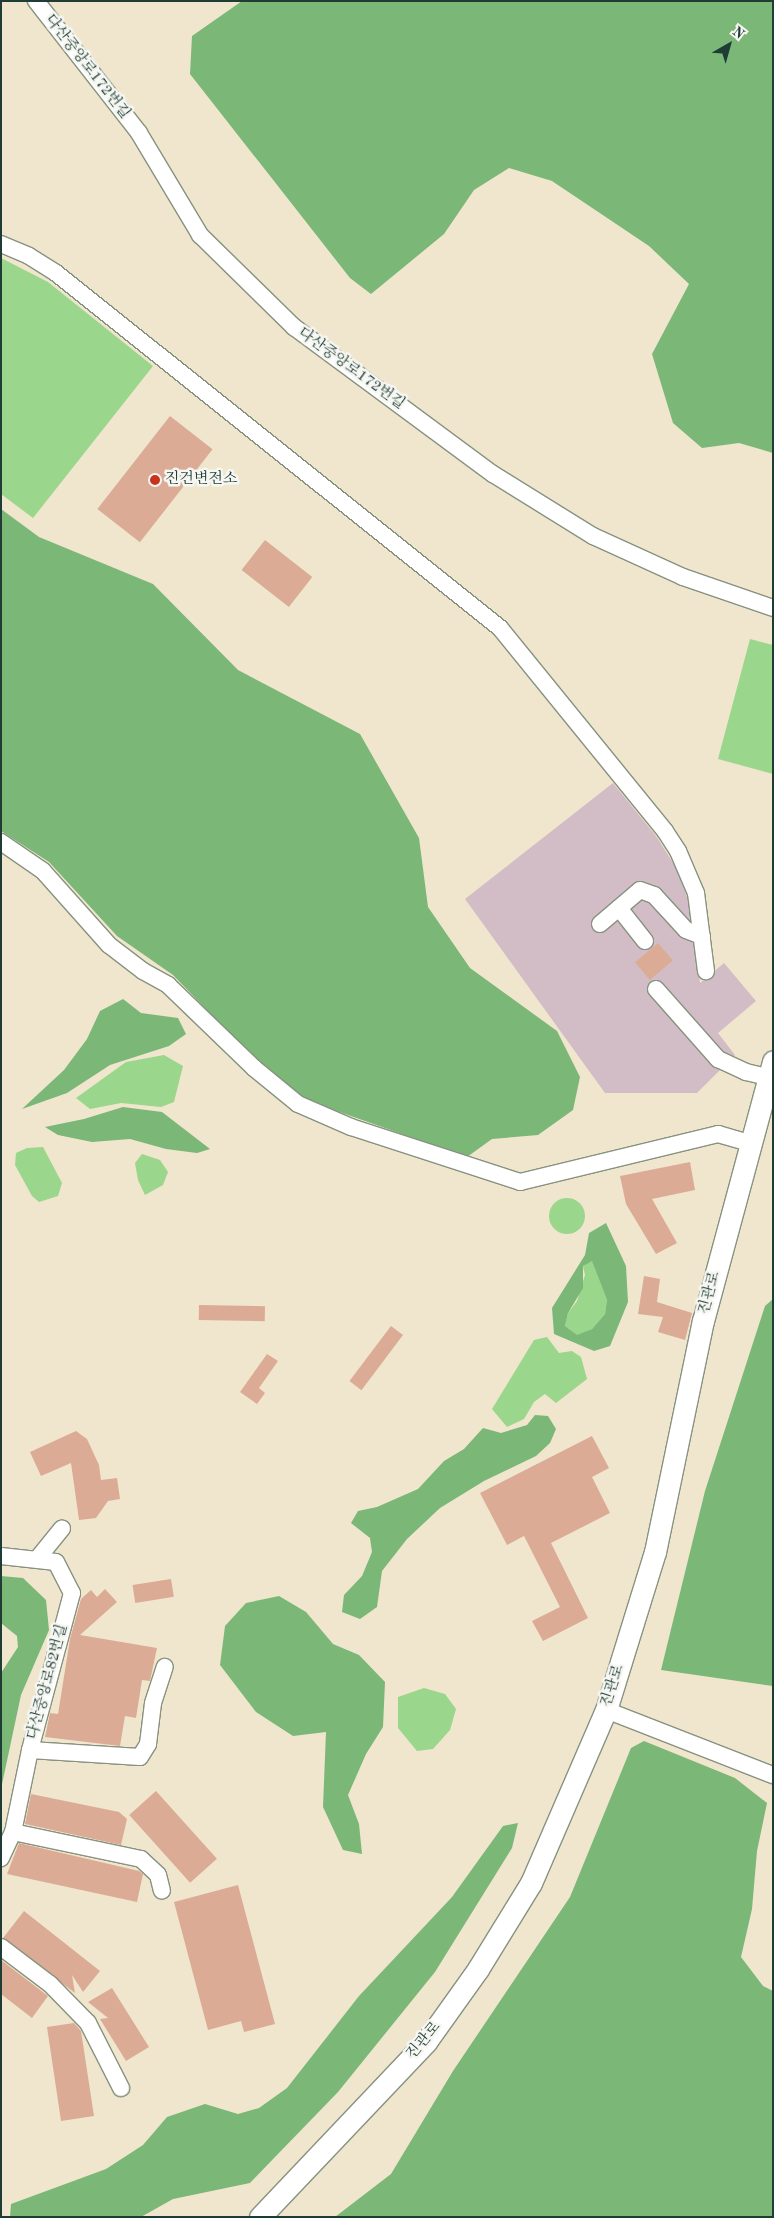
<!DOCTYPE html>
<html>
<head>
<meta charset="utf-8">
<style>
  body { margin:0 }
  #map { position:relative; width:774px; height:2218px; overflow:hidden; background:#efe6cd; font-family:"Old Standard TT","Noto Serif KR",serif }
  div>[style] { position:absolute }
  [style*='--x'] { left:calc(var(--x)*1px); top:calc(var(--y)*1px); width:calc(var(--w)*1px); rotate:calc(var(--a)*1deg) }
  .industrial>* { inset:0; background:#d2bdc6 }
  .green>* { inset:0; background:#9ad68b }
  .round { border-radius:50% }
  .forest>* { inset:0; background:#7bb777 }
  .building>* { inset:0; background:#dcab95; transform-origin:0 0 }
  .roads { filter:drop-shadow(1px 0 #879280) drop-shadow(-1px 0 #879280) drop-shadow(0 1px #879280) drop-shadow(0 -1px #879280) }
  .minor>* { height:16px; margin:-8px; padding:0 8px; transform-origin:8px; border-radius:8px; background:#fff }
  .major>* { height:21px; margin:-10.5px; padding:0 10.5px; transform-origin:10.5px; border-radius:10.5px; background:#fff }
  .dots>* { width:14px; height:14px; translate:-50% -50%; box-sizing:border-box; border:2px solid #f6f6f2; border-radius:50% }
  span { translate:-50% -50%; white-space:nowrap; text-align:center; line-height:1.15; -webkit-text-stroke:5px #f6f6f2; paint-order:stroke }
  .street-label { font-size:15px; color:#1f3d34 }
  .poi-label { font-size:15px; color:#1f3d34 }
  .left { translate:0 -50%; text-align:left }
  .frame { position:absolute; inset:0; border:2px solid #1f3d34; pointer-events:none }
  .north { position:absolute; left:704px; top:20px; width:50px; height:50px; -webkit-text-stroke:4px #f6f6f2; paint-order:stroke; rotate:38deg; font-size:14px; font-weight:700; line-height:20px; text-align:center; color:#1f3d34 }
  .north::after { content:''; display:block; margin:auto; width:18px; height:22px; background:#1f3d34; clip-path:polygon(50% 0,100% 100%,50% 72%,0 100%) }
</style>
</head>
<body>
<div id="map">
  <div class="industrial">
    <i style="clip-path:polygon(613px 783px,656px 836px,679px 872px,693px 916px,700px 983px,724px 963px,756px 1001px,718px 1033px,735px 1055px,697px 1093px,605px 1093px,465px 899px)"></i>
  </div>
  <div class="green">
    <i style="clip-path:polygon(1px 258px,48px 282px,153px 366px,33px 518px,1px 494px)"></i>
    <i style="clip-path:polygon(750px 639px,773px 645px,773px 774px,718px 759px)"></i>
    <i style="clip-path:polygon(164px 1055px,183px 1066px,174px 1102px,161px 1107px,121px 1103px,90px 1109px,76px 1098px,126px 1062px)"></i>
    <i style="clip-path:polygon(43px 1147px,62px 1183px,58px 1196px,39px 1202px,32px 1196px,15px 1165px,16px 1153px,27px 1148px)"></i>
    <i style="clip-path:polygon(142px 1154px,160px 1160px,168px 1172px,163px 1185px,145px 1195px,138px 1180px,135px 1163px)"></i>
    <i class="round" style="left:549px;top:1198px;width:36px;height:36px"></i>
    <i style="clip-path:polygon(592px 1260px,607px 1300px,605px 1314px,592px 1329px,577px 1336px,565px 1326px,568px 1313px,577px 1301px,585px 1275px,583px 1266px)"></i>
    <i style="clip-path:polygon(547px 1337px,559px 1353px,572px 1351px,581px 1357px,587px 1379px,556px 1403px,545px 1394px,534px 1402px,524px 1419px,507px 1427px,492px 1409px,534px 1340px)"></i>
    <i style="clip-path:polygon(424px 1688px,445px 1694px,456px 1709px,450px 1730px,433px 1749px,417px 1751px,398px 1728px,398px 1697px)"></i>
  </div>
  <div class="forest">
    <i style="clip-path:polygon(242px 1px,773px 1px,773px 453px,739px 443px,702px 448px,673px 423px,652px 354px,689px 284px,649px 246px,552px 181px,509px 168px,474px 190px,444px 234px,371px 294px,350px 278px,190px 74px,192px 36px)"></i>
    <i style="clip-path:polygon(1px 509px,39px 537px,153px 584px,238px 670px,360px 734px,419px 838px,428px 907px,470px 968px,557px 1031px,580px 1077px,573px 1110px,538px 1135px,492px 1139px,467px 1157px,300px 1098px,259px 1064px,173px 975px,117px 936px,49px 862px,1px 831px)"></i>
    <i style="clip-path:polygon(123px 999px,141px 1013px,178px 1018px,186px 1034px,169px 1046px,110px 1065px,67px 1093px,22px 1109px,64px 1070px,87px 1039px,100px 1011px)"></i>
    <i style="clip-path:polygon(123px 1107px,162px 1112px,210px 1149px,197px 1153px,166px 1149px,130px 1139px,92px 1142px,58px 1135px,45px 1127px,84px 1119px)"></i>
    <i style="clip-path:polygon(evenodd,606px 1223px,626px 1266px,628px 1302px,610px 1346px,594px 1351px,554px 1334px,552px 1308px,585px 1255px,589px 1233px,606px 1223px,592px 1261px,607px 1300px,605px 1314px,592px 1329px,577px 1335px,565px 1326px,568px 1313px,583px 1288px,583px 1266px,592px 1261px)"></i>
    <i style="clip-path:polygon(773px 1299px,773px 1686px,661px 1670px,705px 1491px,765px 1306px)"></i>
    <i style="clip-path:polygon(535px 1415px,548px 1416px,556px 1429px,550px 1443px,536px 1456px,484px 1481px,440px 1508px,407px 1539px,382px 1571px,377px 1607px,360px 1619px,342px 1612px,344px 1595px,362px 1576px,372px 1552px,370px 1538px,351px 1523px,358px 1511px,377px 1507px,418px 1489px,444px 1461px,464px 1449px,483px 1428px,501px 1433px,527px 1425px)"></i>
    <i style="clip-path:polygon(1px 1576px,23px 1578px,46px 1600px,49px 1630px,21px 1695px,1px 1789px,1px 1673px,18px 1647px,17px 1636px,1px 1623px)"></i>
    <i style="clip-path:polygon(279px 1596px,306px 1612px,333px 1644px,359px 1655px,385px 1682px,383px 1727px,366px 1754px,348px 1795px,359px 1824px,362px 1854px,343px 1850px,323px 1807px,326px 1732px,293px 1736px,256px 1712px,220px 1665px,225px 1626px,246px 1603px)"></i>
    <i style="clip-path:polygon(644px 1741px,735px 1778px,767px 1803px,757px 1851px,752px 1909px,741px 1957px,763px 1986px,773px 1991px,773px 2217px,335px 2217px,391px 2174px,453px 2071px,570px 1897px,631px 1748px)"></i>
    <i style="clip-path:polygon(518px 1823px,512px 1848px,435px 1972px,338px 2092px,250px 2183px,173px 2199px,141px 2217px,10px 2217px,11px 2204px,106px 2169px,143px 2145px,167px 2117px,205px 2104px,238px 2114px,259px 2108px,287px 2088px,359px 1996px,452px 1897px,503px 1826px)"></i>
  </div>
  <div class="building">
    <i style="left:170px;top:416px;width:54px;height:118px;rotate:38deg"></i>
    <i style="left:265px;top:540px;width:60px;height:38px;rotate:38deg"></i>
    <i style="left:658px;top:943px;width:23px;height:30px;rotate:50deg"></i>
    <i style="clip-path:polygon(690px 1162px,695px 1190px,652px 1199px,677px 1243px,656px 1254px,626px 1204px,620px 1176px)"></i>
    <i style="clip-path:polygon(644px 1276px,660px 1279px,657px 1302px,692px 1313px,685px 1340px,658px 1332px,663px 1317px,638px 1314px)"></i>
    <i style="left:199px;top:1305px;width:66px;height:15px;rotate:1deg"></i>
    <i style="left:391px;top:1326px;width:15px;height:69px;rotate:37deg"></i>
    <i style="clip-path:polygon(267px 1354px,278px 1361px,259px 1388px,265px 1393px,257px 1404px,240px 1392px)"></i>
    <i style="clip-path:polygon(76px 1431px,87px 1439px,99px 1465px,101px 1480px,117px 1478px,120px 1499px,108px 1501px,96px 1518px,79px 1520px,71px 1463px,41px 1476px,30px 1452px)"></i>
    <i style="clip-path:polygon(592px 1436px,609px 1468px,592px 1477px,610px 1513px,551px 1543px,588px 1618px,543px 1641px,532px 1621px,560px 1607px,524px 1536px,507px 1545px,480px 1493px)"></i>
    <i style="left:171px;top:1579px;width:18px;height:39px;rotate:81deg"></i>
    <i style="clip-path:polygon(105px 1589px,117px 1602px,80px 1635px,157px 1648px,150px 1681px,142px 1680px,136px 1718px,125px 1716px,120px 1746px,45px 1737px,50px 1713px,58px 1714px,70px 1639px,81px 1599px,91px 1590px,97px 1597px)"></i>
    <i style="left:156px;top:1791px;width:91px;height:36px;rotate:48deg"></i>
    <i style="clip-path:polygon(31px 1794px,119px 1812px,127px 1819px,121px 1845px,25px 1824px)"></i>
    <i style="clip-path:polygon(19px 1843px,139px 1871px,143px 1874px,137px 1902px,7px 1874px)"></i>
    <i style="clip-path:polygon(238px 1885px,275px 2024px,244px 2032px,241px 2021px,208px 2030px,174px 1902px)"></i>
    <i style="clip-path:polygon(24px 1911px,100px 1971px,83px 1992px,72px 1975px,75px 1993px,3px 1938px)"></i>
    <i style="clip-path:polygon(1px 1960px,48px 1996px,32px 2018px,1px 1994px)"></i>
    <i style="clip-path:polygon(112px 1988px,149px 2047px,126px 2061px,100px 2019px,108px 2018px,88px 2002px)"></i>
    <i style="clip-path:polygon(74px 2023px,81px 2031px,94px 2116px,61px 2121px,47px 2027px)"></i>
  </div>
  <div class="roads">
    <div class="minor">
      <i style="--x:36;--y:1;--w:167;--a:52"></i>
      <i style="--x:139;--y:133;--w:119;--a:59.1"></i>
      <i style="--x:200;--y:235;--w:132;--a:44.4"></i>
      <i style="--x:294;--y:327;--w:247;--a:36.5"></i>
      <i style="--x:493;--y:474;--w:118;--a:31.8"></i>
      <i style="--x:593;--y:536;--w:99;--a:24.5"></i>
      <i style="--x:683;--y:577;--w:95;--a:19"></i>
      <i style="--x:1;--y:244;--w:30;--a:23"></i>
      <i style="--x:29;--y:256;--w:32;--a:32"></i>
      <i style="--x:56;--y:273;--w:568;--a:38.64"></i>
      <i style="--x:500;--y:628;--w:262;--a:50.9"></i>
      <i style="--x:665;--y:831;--w:24;--a:57"></i>
      <i style="--x:678;--y:851;--w:46;--a:66.8"></i>
      <i style="--x:696;--y:893;--w:79;--a:82.7"></i>
      <i style="--x:1;--y:842;--w:51;--a:34.6"></i>
      <i style="--x:43;--y:871;--w:99;--a:48.3"></i>
      <i style="--x:109;--y:945;--w:43;--a:37.4"></i>
      <i style="--x:143;--y:971;--w:29;--a:29"></i>
      <i style="--x:168;--y:985;--w:120;--a:44"></i>
      <i style="--x:254;--y:1068;--w:57;--a:39.3"></i>
      <i style="--x:298;--y:1104;--w:58;--a:23.5"></i>
      <i style="--x:351;--y:1127;--w:178;--a:18"></i>
      <i style="--x:520;--y:1182;--w:204;--a:-13.6"></i>
      <i style="--x:718;--y:1134;--w:33;--a:16"></i>
      <i style="--x:619;--y:908;--w:42;--a:51.8"></i>
      <i style="--x:600;--y:924;--w:52;--a:-40.4"></i>
      <i style="--x:640;--y:890;--w:15;--a:20"></i>
      <i style="--x:654;--y:895;--w:47;--a:47.6"></i>
      <i style="--x:686;--y:930;--w:17;--a:21"></i>
      <i style="--x:656;--y:989;--w:94;--a:48.5"></i>
      <i style="--x:718;--y:1059;--w:31;--a:25"></i>
      <i style="--x:746;--y:1072;--w:23;--a:13"></i>
      <i style="--x:1;--y:1556;--w:55;--a:6.2"></i>
      <i style="--x:56;--y:1562;--w:35;--a:63"></i>
      <i style="--x:72;--y:1593;--w:163;--a:105"></i>
      <i style="--x:30;--y:1750;--w:84;--a:101.7"></i>
      <i style="--x:13;--y:1832;--w:29;--a:115"></i>
      <i style="--x:38;--y:1558;--w:38;--a:-51"></i>
      <i style="--x:606;--y:1710;--w:179;--a:21.3"></i>
      <i style="--x:30;--y:1750;--w:110;--a:3.6"></i>
      <i style="--x:140;--y:1757;--w:15;--a:-58"></i>
      <i style="--x:148;--y:1744;--w:41;--a:-83"></i>
      <i style="--x:153;--y:1703;--w:38;--a:-72"></i>
      <i style="--x:13;--y:1832;--w:131;--a:11.9"></i>
      <i style="--x:141;--y:1859;--w:23;--a:43"></i>
      <i style="--x:158;--y:1875;--w:16;--a:76"></i>
      <i style="--x:1;--y:1947;--w:61;--a:37.1"></i>
      <i style="--x:50;--y:1984;--w:54;--a:45.7"></i>
      <i style="--x:88;--y:2023;--w:73;--a:63.1"></i>
    </div>
    <div class="major">
      <i style="--x:260;--y:2217;--w:241;--a:-46.5"></i>
      <i style="--x:426;--y:2042;--w:90;--a:-54.5"></i>
      <i style="--x:478;--y:1969;--w:101;--a:-58.4"></i>
      <i style="--x:531;--y:1883;--w:189;--a:-66.6"></i>
      <i style="--x:606;--y:1710;--w:165;--a:-72.8"></i>
      <i style="--x:655;--y:1552;--w:236;--a:-78.3"></i>
      <i style="--x:703;--y:1321;--w:269;--a:-74.9"></i>
    </div>
  </div>
  <div class="dots">
    <i style="left:155px;top:480px;background:#c8321e"></i>
  </div>
  <div class="street-label">
    <span style="left:87px;top:67px;rotate:52deg">다산중앙로172번길</span>
    <span style="left:351px;top:369px;rotate:36deg">다산중앙로172번길</span>
    <span style="left:710px;top:1293px;rotate:-75deg">진관로</span>
    <span style="left:48px;top:1682px;rotate:-75deg">다산중앙로82번길</span>
    <span style="left:613px;top:1686px;rotate:-72deg">진관로</span>
    <span style="left:424px;top:2041px;rotate:-50deg">진관로</span>
  </div>
  <div class="poi-label">
    <span class="left" style="left:165px;top:480px">진건변전소</span>
  </div>
  <div class="frame"></div>
  <div class="north">N</div>
</div>
</body>
</html>
